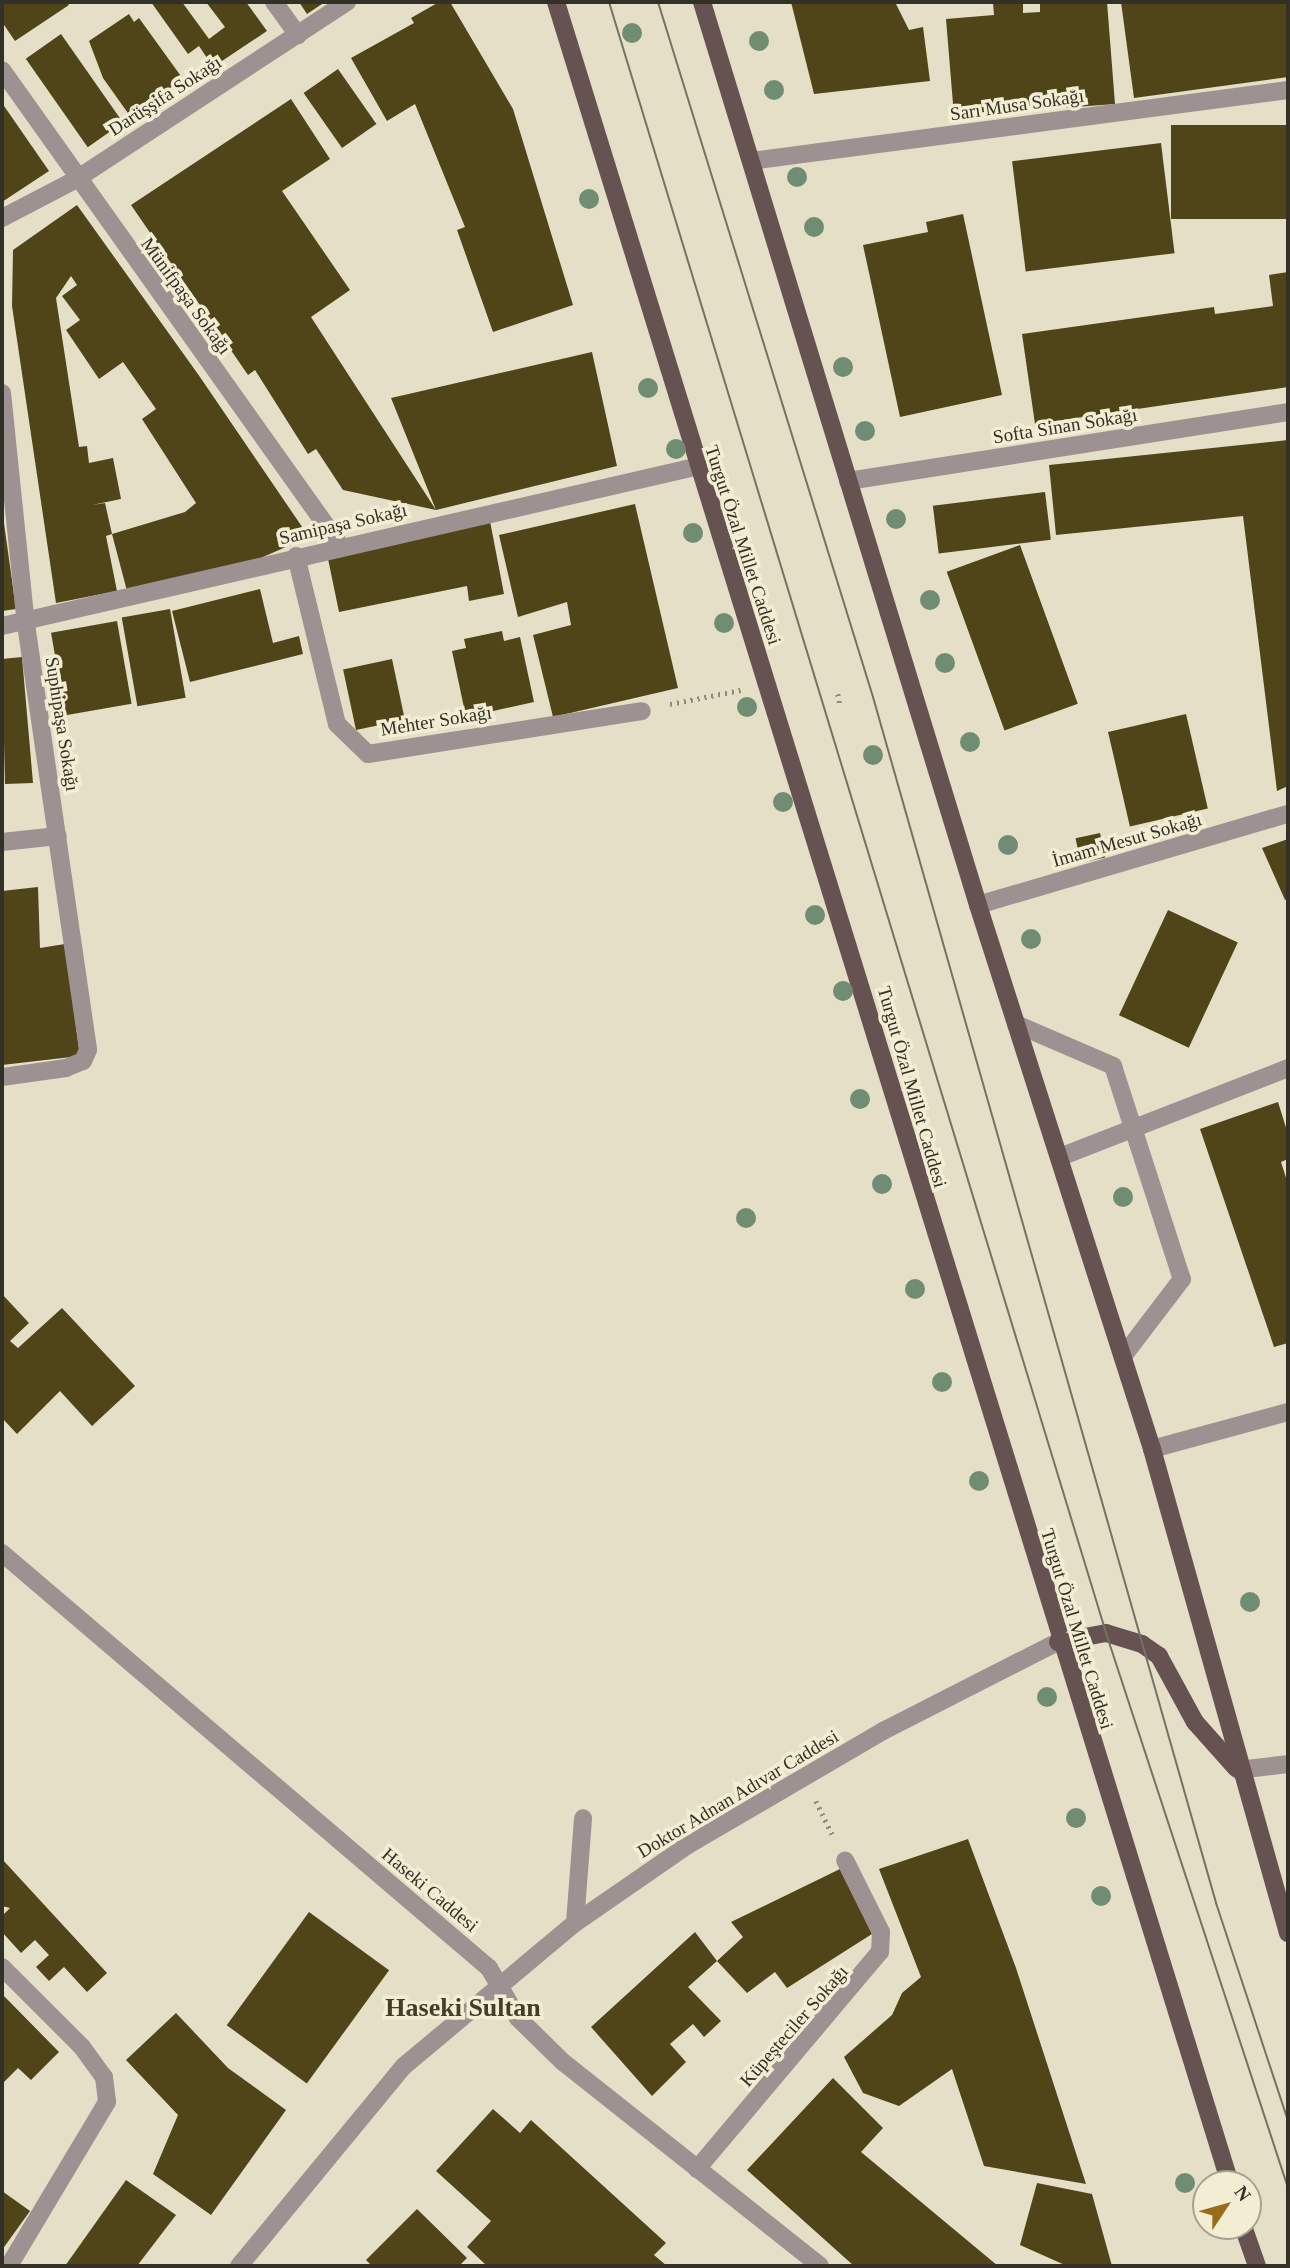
<!DOCTYPE html>
<html>
<head>
<meta charset="utf-8">
<style>
  body { margin:0 }
  #map { position:relative; width:1290px; height:2268px; overflow:hidden; background:#e5dfc7; font-family:Georgia,serif }
  div>[style] { position:absolute }
  [style*='--x'] { left:calc(var(--x)*1px); top:calc(var(--y)*1px); width:calc(var(--w)*1px); rotate:calc(var(--a)*1deg) }
  .building>* { inset:0; background:#504519; transform-origin:0 0 }
  .path>* { height:4.5px; margin-top:-2.25px; transform-origin:0; background:repeating-linear-gradient(90deg,#8e8a79 0 2px,transparent 0 7px) }
  .service>* { height:18px; margin:-9px; padding:0 9px; transform-origin:9px; border-radius:9px; background:#9e9191 }
  .minor>* { height:18px; margin:-9px; padding:0 9px; transform-origin:9px; border-radius:9px; background:#9e9191 }
  .tertiary>* { height:18px; margin:-9px; padding:0 9px; transform-origin:9px; border-radius:9px; background:#9e9191 }
  .primary>* { height:18px; margin:-9px; padding:0 9px; transform-origin:9px; border-radius:9px; background:#675252 }
  .tram>* { height:2px; margin:-1px; padding:0 1px; transform-origin:1px; border-radius:1px; background:#757263 }
  .trees>* { width:20px; height:20px; margin:-10px; border-radius:50%; background:#708d73 }
  span { translate:-50% -50%; white-space:nowrap; text-align:center; line-height:1.15; -webkit-text-stroke:7px #f3edd4; paint-order:stroke }
  .street-label { font-size:19px; color:#333127 }
  .district-label { font-size:26px; color:#433e29; font-weight:700 }
  .frame { position:absolute; inset:0; border:4px solid #333127; pointer-events:none }
  .north { position:absolute; left:1192px; top:2170px; width:70px; height:70px; box-sizing:border-box; background:#f3edd4; border:2px solid #a6a28f; border-radius:50%; rotate:54deg; font-size:19px; font-weight:700; line-height:28px; text-align:center; color:#333127 }
  .north::after { content:''; display:block; margin:auto; width:24px; height:32px; background:#986c1a; clip-path:polygon(50% 0,100% 100%,50% 72%,0 100%) }
</style>
</head>
<body>
<div id="map">
  <div class="building">
    <i style="clip-path:polygon(2px 2px,66px 2px,69px 5px,15px 41px,2px 22px)"></i>
    <i style="clip-path:polygon(151px 2px,182px 2px,209px 39px,225px 27px,206px 2px,246px 2px,267px 31px,213px 67px,199px 46px,188px 54px)"></i>
    <i style="clip-path:polygon(299px 2px,325px 2px,307px 14px)"></i>
    <i style="clip-path:polygon(439px 2px,450px 2px,513px 109px,573px 305px,493px 332px,457px 230px,465px 227px,415px 104px,387px 121px,351px 58px,414px 23px,411px 18px)"></i>
    <i style="clip-path:polygon(791px 2px,895px 2px,909px 30px,923px 27px,930px 81px,814px 94px)"></i>
    <i style="clip-path:polygon(1023px 2px,1023px 13px,1040px 12px,1040px 2px,1107px 2px,1115px 104px,954px 116px,946px 19px,994px 15px,993px 3px)"></i>
    <i style="clip-path:polygon(1121px 2px,1288px 2px,1288px 77px,1134px 98px)"></i>
    <i style="clip-path:polygon(129px 14px,134px 22px,139px 18px,183px 79px,130px 116px,103px 78px,89px 41px)"></i>
    <i style="left:61px;top:34px;width:108px;height:43px;rotate:55deg"></i>
    <i style="left:338px;top:69px;width:67px;height:42px;rotate:55deg"></i>
    <i style="clip-path:polygon(291px 99px,330px 159px,282px 191px,350px 290px,311px 317px,436px 510px,391px 398px,592px 352px,617px 466px,436px 510px,343px 490px,316px 449px,308px 454px,255px 370px,248px 375px,131px 205px)"></i>
    <i style="clip-path:polygon(2px 103px,49px 171px,2px 202px)"></i>
    <i style="left:1288px;top:125px;width:94px;height:117px;rotate:90deg"></i>
    <i style="left:1161px;top:143px;width:111px;height:150px;rotate:83deg"></i>
    <i style="clip-path:polygon(evenodd,77px 205px,200px 377px,309px 537px,256px 560px,127px 591px,112px 534px,106px 536px,117px 591px,56px 603px,12px 306px,13px 250px,77px 205px,71px 276px,77px 285px,62px 296px,80px 320px,66px 330px,99px 379px,123px 362px,156px 409px,142px 419px,196px 503px,185px 512px,112px 534px,105px 503px,92px 505px,121px 499px,113px 458px,89px 463px,87px 446px,79px 447px,56px 298px,71px 276px)"></i>
    <i style="clip-path:polygon(963px 214px,1002px 395px,900px 417px,863px 245px,928px 232px,926px 222px)"></i>
    <i style="clip-path:polygon(1288px 272px,1288px 387px,1035px 424px,1022px 334px,1214px 307px,1215px 314px,1273px 306px,1269px 275px)"></i>
    <i style="clip-path:polygon(1288px 440px,1288px 786px,1277px 791px,1243px 516px,1056px 535px,1049px 465px)"></i>
    <i style="left:1045px;top:492px;width:48px;height:113px;rotate:83deg"></i>
    <i style="clip-path:polygon(635px 504px,678px 688px,553px 717px,533px 635px,571px 625px,567px 602px,518px 617px,499px 535px)"></i>
    <i style="clip-path:polygon(2px 509px,16px 609px,2px 611px)"></i>
    <i style="clip-path:polygon(490px 521px,504px 594px,469px 601px,467px 586px,339px 612px,327px 554px)"></i>
    <i style="left:1020px;top:545px;width:169px;height:78px;rotate:70deg"></i>
    <i style="clip-path:polygon(260px 589px,273px 643px,299px 636px,303px 654px,190px 682px,172px 611px)"></i>
    <i style="left:170px;top:609px;width:90px;height:49px;rotate:80deg"></i>
    <i style="left:117px;top:621px;width:84px;height:67px;rotate:80deg"></i>
    <i style="clip-path:polygon(502px 631px,504px 641px,520px 637px,534px 702px,466px 717px,452px 651px,466px 648px,464px 639px)"></i>
    <i style="clip-path:polygon(22px 657px,33px 783px,5px 784px,2px 659px)"></i>
    <i style="left:392px;top:659px;width:62px;height:50px;rotate:78deg"></i>
    <i style="left:1186px;top:714px;width:97px;height:80px;rotate:77deg"></i>
    <i style="left:1100px;top:833px;width:25px;height:25px;rotate:78deg"></i>
    <i style="clip-path:polygon(1288px 839px,1288px 899px,1285px 900px,1262px 848px)"></i>
    <i style="clip-path:polygon(38px 887px,40px 948px,65px 944px,80px 1056px,2px 1065px,2px 891px)"></i>
    <i style="left:1168px;top:910px;width:77px;height:116px;rotate:25deg"></i>
    <i style="clip-path:polygon(1278px 1102px,1288px 1134px,1288px 1159px,1281px 1162px,1288px 1184px,1288px 1343px,1274px 1347px,1200px 1129px)"></i>
    <i style="clip-path:polygon(2px 1294px,29px 1323px,10px 1341px,18px 1348px,62px 1308px,135px 1386px,92px 1426px,60px 1391px,17px 1434px,2px 1418px)"></i>
    <i style="clip-path:polygon(968px 1839px,1016px 1968px,1086px 2184px,984px 2166px,952px 2069px,899px 2106px,863px 2093px,844px 2057px,892px 2015px,902px 1993px,921px 1977px,879px 1869px)"></i>
    <i style="clip-path:polygon(2px 1859px,107px 1973px,87px 1992px,64px 1967px,49px 1981px,36px 1967px,49px 1955px,35px 1940px,21px 1953px,2px 1932px,2px 1916px,10px 1908px,2px 1906px)"></i>
    <i style="clip-path:polygon(840px 1869px,872px 1934px,787px 1988px,775px 1972px,747px 1993px,717px 1961px,743px 1937px,731px 1922px)"></i>
    <i style="left:309px;top:1912px;width:99px;height:140px;rotate:36deg"></i>
    <i style="clip-path:polygon(695px 1932px,717px 1961px,688px 1987px,721px 2021px,704px 2037px,693px 2024px,670px 2044px,686px 2062px,652px 2096px,591px 2027px)"></i>
    <i style="clip-path:polygon(2px 1994px,59px 2052px,31px 2080px,18px 2068px,2px 2084px)"></i>
    <i style="clip-path:polygon(176px 2013px,228px 2068px,286px 2110px,211px 2215px,153px 2174px,178px 2115px,126px 2060px)"></i>
    <i style="clip-path:polygon(833px 2078px,883px 2128px,861px 2152px,998px 2266px,854px 2266px,747px 2170px)"></i>
    <i style="clip-path:polygon(493px 2109px,520px 2133px,531px 2120px,666px 2243px,654px 2255px,667px 2266px,487px 2266px,467px 2247px,491px 2221px,436px 2171px)"></i>
    <i style="clip-path:polygon(126px 2180px,176px 2215px,137px 2266px,65px 2266px)"></i>
    <i style="clip-path:polygon(1037px 2183px,1092px 2194px,1112px 2266px,1067px 2266px,1020px 2245px)"></i>
    <i style="clip-path:polygon(2px 2191px,30px 2211px,2px 2250px)"></i>
    <i style="clip-path:polygon(417px 2209px,467px 2258px,459px 2266px,372px 2266px,366px 2260px)"></i>
  </div>
  <div class="path">
    <i style="--x:838;--y:694;--w:11;--a:80"></i>
    <i style="--x:670;--y:704;--w:72;--a:-11.2"></i>
    <i style="--x:816;--y:1801;--w:37;--a:64"></i>
  </div>
  <div class="service">
    <i style="--x:1016;--y:1024;--w:106;--a:23.4"></i>
    <i style="--x:1113;--y:1066;--w:224;--a:72.1"></i>
    <i style="--x:1182;--y:1279;--w:96;--a:127.3"></i>
    <i style="--x:575;--y:1923;--w:105;--a:-85.6"></i>
  </div>
  <div class="minor">
    <i style="--x:274;--y:2;--w:41;--a:54"></i>
    <i style="--x:2;--y:70;--w:583;--a:54.57"></i>
    <i style="--x:751;--y:161;--w:542;--a:-7.53"></i>
    <i style="--x:2;--y:218;--w:82;--a:-27.5"></i>
    <i style="--x:75;--y:180;--w:325;--a:-33.2"></i>
    <i style="--x:2;--y:393;--w:232;--a:84.1"></i>
    <i style="--x:26;--y:624;--w:430;--a:81.7"></i>
    <i style="--x:88;--y:1050;--w:12;--a:114"></i>
    <i style="--x:83;--y:1061;--w:18;--a:158"></i>
    <i style="--x:66;--y:1068;--w:65;--a:172"></i>
    <i style="--x:848;--y:481;--w:445;--a:-8.9"></i>
    <i style="--x:296;--y:556;--w:173;--a:76.3"></i>
    <i style="--x:337;--y:724;--w:43;--a:44.1"></i>
    <i style="--x:368;--y:754;--w:277;--a:-8.9"></i>
    <i style="--x:2;--y:626;--w:711;--a:-12.92"></i>
    <i style="--x:2;--y:842;--w:56;--a:-6.1"></i>
    <i style="--x:978;--y:905;--w:323;--a:-16.4"></i>
    <i style="--x:1060;--y:1157;--w:245;--a:-21.3"></i>
    <i style="--x:1152;--y:1449;--w:141;--a:-15.2"></i>
    <i style="--x:1238;--y:1770;--w:50;--a:-6.8"></i>
    <i style="--x:2;--y:1967;--w:113;--a:45"></i>
    <i style="--x:82;--y:2047;--w:37;--a:54"></i>
    <i style="--x:104;--y:2077;--w:25;--a:83"></i>
    <i style="--x:107;--y:2102;--w:191;--a:120.9"></i>
    <i style="--x:697;--y:2169;--w:284;--a:-49.9"></i>
    <i style="--x:880;--y:1952;--w:20;--a:-87"></i>
    <i style="--x:881;--y:1932;--w:80;--a:-116.6"></i>
  </div>
  <div class="tertiary">
    <i style="--x:2;--y:1553;--w:640;--a:40.44"></i>
    <i style="--x:489;--y:1968;--w:58;--a:59.9"></i>
    <i style="--x:518;--y:2018;--w:63;--a:44.4"></i>
    <i style="--x:563;--y:2062;--w:328;--a:38.4"></i>
    <i style="--x:239;--y:2266;--w:259;--a:-50.5"></i>
    <i style="--x:404;--y:2066;--w:223;--a:-39.9"></i>
    <i style="--x:575;--y:1923;--w:137;--a:-34.6"></i>
    <i style="--x:688;--y:1845;--w:226;--a:-30.3"></i>
    <i style="--x:883;--y:1731;--w:196;--a:-27"></i>
  </div>
  <div class="primary">
    <i style="--x:556;--y:2;--w:2284;--a:72.83"></i>
    <i style="--x:702;--y:2;--w:944;--a:73"></i>
    <i style="--x:978;--y:905;--w:571;--a:72.26"></i>
    <i style="--x:1152;--y:1449;--w:503;--a:74.31"></i>
    <i style="--x:1058;--y:1642;--w:49;--a:-10.6"></i>
    <i style="--x:1106;--y:1633;--w:38;--a:17"></i>
    <i style="--x:1142;--y:1644;--w:21;--a:35"></i>
    <i style="--x:1159;--y:1656;--w:75;--a:61.4"></i>
    <i style="--x:1195;--y:1722;--w:62;--a:48.3"></i>
    <i style="--x:1243;--y:2226;--w:42;--a:70.7"></i>
  </div>
  <div class="tram">
    <i style="--x:609;--y:2;--w:1705;--a:73.05"></i>
    <i style="--x:1106;--y:1633;--w:584;--a:71.84"></i>
    <i style="--x:658;--y:2;--w:727;--a:72.81"></i>
    <i style="--x:873;--y:697;--w:1254;--a:74.12"></i>
    <i style="--x:1216;--y:1903;--w:230;--a:71.7"></i>
  </div>
  <div class="trees">
    <i style="left:632px;top:33px"></i>
    <i style="left:759px;top:41px"></i>
    <i style="left:774px;top:90px"></i>
    <i style="left:797px;top:177px"></i>
    <i style="left:589px;top:199px"></i>
    <i style="left:814px;top:227px"></i>
    <i style="left:843px;top:367px"></i>
    <i style="left:648px;top:388px"></i>
    <i style="left:865px;top:431px"></i>
    <i style="left:676px;top:449px"></i>
    <i style="left:896px;top:519px"></i>
    <i style="left:693px;top:533px"></i>
    <i style="left:930px;top:600px"></i>
    <i style="left:724px;top:623px"></i>
    <i style="left:945px;top:663px"></i>
    <i style="left:747px;top:707px"></i>
    <i style="left:970px;top:742px"></i>
    <i style="left:873px;top:755px"></i>
    <i style="left:783px;top:802px"></i>
    <i style="left:1008px;top:845px"></i>
    <i style="left:815px;top:915px"></i>
    <i style="left:1031px;top:939px"></i>
    <i style="left:843px;top:991px"></i>
    <i style="left:860px;top:1099px"></i>
    <i style="left:882px;top:1184px"></i>
    <i style="left:1123px;top:1197px"></i>
    <i style="left:746px;top:1218px"></i>
    <i style="left:915px;top:1289px"></i>
    <i style="left:942px;top:1382px"></i>
    <i style="left:979px;top:1481px"></i>
    <i style="left:1250px;top:1602px"></i>
    <i style="left:1047px;top:1697px"></i>
    <i style="left:1076px;top:1818px"></i>
    <i style="left:1101px;top:1896px"></i>
    <i style="left:1185px;top:2183px"></i>
  </div>
  <div class="street-label">
    <span style="left:165px;top:96px;rotate:-33deg">Darüşşifa Sokağı</span>
    <span style="left:1017px;top:105px;rotate:-8deg">Sarı Musa Sokağı</span>
    <span style="left:186px;top:296px;rotate:54deg">Münifpaşa Sokağı</span>
    <span style="left:1065px;top:426px;rotate:-9deg">Softa Sinan Sokağı</span>
    <span style="left:343px;top:524px;rotate:-13deg">Samipaşa Sokağı</span>
    <span style="left:743px;top:545px;rotate:72deg">Turgut Özal Millet Caddesi</span>
    <span style="left:436px;top:721px;rotate:-9deg">Mehter Sokağı</span>
    <span style="left:62px;top:724px;rotate:81deg">Suphipaşa Sokağı</span>
    <span style="left:1127px;top:840px;rotate:-16deg">İmam Mesut Sokağı</span>
    <span style="left:912px;top:1087px;rotate:74deg">Turgut Özal Millet Caddesi</span>
    <span style="left:1077px;top:1629px;rotate:73deg">Turgut Özal Millet Caddesi</span>
    <span style="left:738px;top:1794px;rotate:-31deg">Doktor Adnan Adıvar Caddesi</span>
    <span style="left:430px;top:1890px;rotate:40deg">Haseki Caddesi</span>
    <span style="left:794px;top:2026px;rotate:-49deg">Küpeşteciler Sokağı</span>
  </div>
  <div class="district-label">
    <span style="left:463px;top:2008px">Haseki Sultan</span>
  </div>
  <div class="frame"></div>
  <div class="north">N</div>
</div>
</body>
</html>
